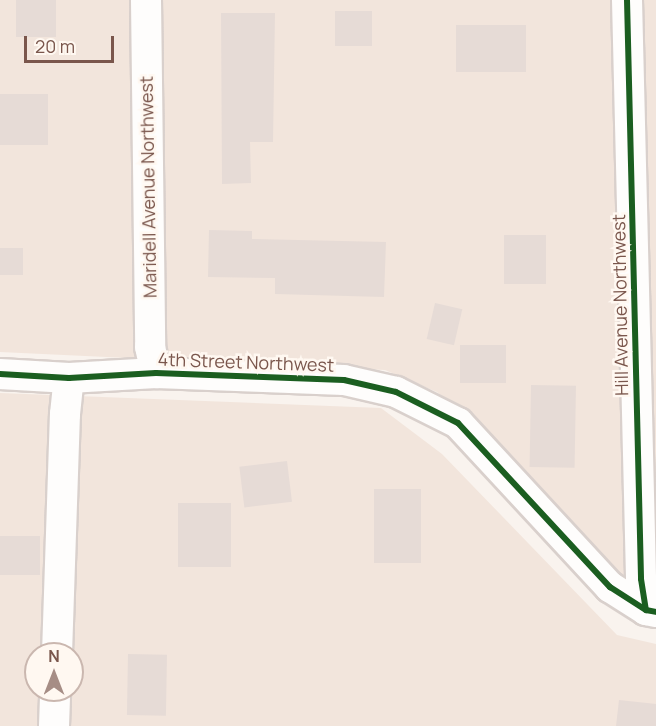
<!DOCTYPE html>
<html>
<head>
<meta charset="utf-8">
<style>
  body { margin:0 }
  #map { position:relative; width:656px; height:726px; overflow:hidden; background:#f9f3ee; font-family:Manrope,sans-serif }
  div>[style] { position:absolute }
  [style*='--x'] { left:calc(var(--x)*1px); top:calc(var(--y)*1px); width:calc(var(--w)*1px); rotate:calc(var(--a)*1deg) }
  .residential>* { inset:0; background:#f2e5dc }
  .building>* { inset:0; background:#e6dbd6; transform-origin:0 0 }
  .roads { filter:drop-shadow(2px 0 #d9d0cc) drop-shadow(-2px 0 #d9d0cc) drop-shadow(0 2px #d9d0cc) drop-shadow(0 -2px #d9d0cc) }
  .street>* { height:30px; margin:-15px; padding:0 15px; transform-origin:15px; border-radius:15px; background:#fefdfc }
  .cycleway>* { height:6px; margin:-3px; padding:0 3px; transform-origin:3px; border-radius:3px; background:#1b5e20 }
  span { translate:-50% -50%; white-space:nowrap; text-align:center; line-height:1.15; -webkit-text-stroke:5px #fff8f1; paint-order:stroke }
  .street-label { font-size:18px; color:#7a564c }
  .north { position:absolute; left:24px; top:642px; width:60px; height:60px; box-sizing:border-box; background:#fff8f1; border:2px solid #cab7af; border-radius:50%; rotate:0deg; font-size:16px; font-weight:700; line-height:24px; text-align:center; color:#7a564c }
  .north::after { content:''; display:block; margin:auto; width:21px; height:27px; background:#a68d85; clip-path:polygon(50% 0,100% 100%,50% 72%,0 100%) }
  .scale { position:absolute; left:24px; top:36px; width:90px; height:27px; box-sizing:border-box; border:3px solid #7a564c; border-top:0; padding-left:8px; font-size:18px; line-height:21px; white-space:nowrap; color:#7a564c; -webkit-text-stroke:4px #fff8f1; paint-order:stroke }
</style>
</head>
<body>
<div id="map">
  <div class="residential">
    <i style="clip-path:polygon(0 0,656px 0,656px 594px,631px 588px,467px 416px,437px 392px,385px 370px,0 352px)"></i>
    <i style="clip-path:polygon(evenodd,0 393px,381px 408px,442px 454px,617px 635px,656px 644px,656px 726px,0 726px,0 393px,36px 654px,72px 654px,72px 690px,36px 690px,36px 654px)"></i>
  </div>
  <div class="building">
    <i style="left:16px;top:0;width:40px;height:37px"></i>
    <i style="left:335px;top:11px;width:37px;height:35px"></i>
    <i style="clip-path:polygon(221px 13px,275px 13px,273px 142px,250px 142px,251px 183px,222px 184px)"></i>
    <i style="left:456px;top:25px;width:70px;height:47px"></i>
    <i style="left:0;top:94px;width:48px;height:51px"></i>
    <i style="clip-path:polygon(209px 230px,252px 231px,252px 239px,386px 242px,384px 297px,275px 294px,275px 278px,208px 277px)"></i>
    <i style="left:504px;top:235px;width:42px;height:49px"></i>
    <i style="left:0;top:248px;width:23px;height:27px"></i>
    <i style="left:435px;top:303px;width:28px;height:37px;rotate:13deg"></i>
    <i style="left:460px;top:345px;width:46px;height:38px"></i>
    <i style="left:531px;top:385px;width:45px;height:82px;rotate:1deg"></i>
    <i style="left:287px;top:461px;width:41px;height:48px;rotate:83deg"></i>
    <i style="left:374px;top:489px;width:47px;height:74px"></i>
    <i style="left:178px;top:503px;width:53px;height:64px"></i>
    <i style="left:0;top:536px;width:40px;height:39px"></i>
    <i style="left:128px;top:654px;width:39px;height:61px;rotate:1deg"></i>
    <i style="clip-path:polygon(619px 700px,656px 704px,656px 726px,616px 726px)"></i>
  </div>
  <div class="roads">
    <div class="street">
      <i style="--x:146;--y:0;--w:347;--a:89.3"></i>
      <i style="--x:150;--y:347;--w:27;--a:77"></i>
      <i style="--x:627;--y:0;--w:579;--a:88.61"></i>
      <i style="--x:641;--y:579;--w:31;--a:81"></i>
      <i style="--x:0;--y:374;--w:69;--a:3.3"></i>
      <i style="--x:69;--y:378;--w:87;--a:-3.3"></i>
      <i style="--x:156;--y:373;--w:188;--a:2.1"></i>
      <i style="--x:344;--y:380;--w:53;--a:13"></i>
      <i style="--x:396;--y:392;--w:69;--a:26.6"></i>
      <i style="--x:458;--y:423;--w:224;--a:47.2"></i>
      <i style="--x:610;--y:587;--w:43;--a:32.6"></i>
      <i style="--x:646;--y:610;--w:10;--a:11"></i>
      <i style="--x:57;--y:654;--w:240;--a:-88.1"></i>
      <i style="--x:65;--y:414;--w:36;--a:-84"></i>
      <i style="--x:54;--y:726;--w:36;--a:-88"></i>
    </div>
  </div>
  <div class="cycleway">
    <i style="--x:627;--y:0;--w:579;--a:88.61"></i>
    <i style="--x:641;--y:579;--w:31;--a:81"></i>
    <i style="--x:0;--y:374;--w:69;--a:3.3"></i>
    <i style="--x:69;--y:378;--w:87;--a:-3.3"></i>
    <i style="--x:156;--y:373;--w:188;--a:2.1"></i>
    <i style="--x:344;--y:380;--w:53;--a:13"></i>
    <i style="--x:396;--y:392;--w:69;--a:26.6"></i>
    <i style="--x:458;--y:423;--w:224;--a:47.2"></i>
    <i style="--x:610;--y:587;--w:43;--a:32.6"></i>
    <i style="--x:646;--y:610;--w:10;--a:11"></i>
  </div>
  <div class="street-label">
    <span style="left:148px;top:187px;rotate:-91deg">Maridell Avenue Northwest</span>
    <span style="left:620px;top:305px;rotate:-91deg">Hill Avenue Northwest</span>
    <span style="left:246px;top:362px;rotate:2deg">4th Street Northwest</span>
  </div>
  <div class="north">N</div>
  <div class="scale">20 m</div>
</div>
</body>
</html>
